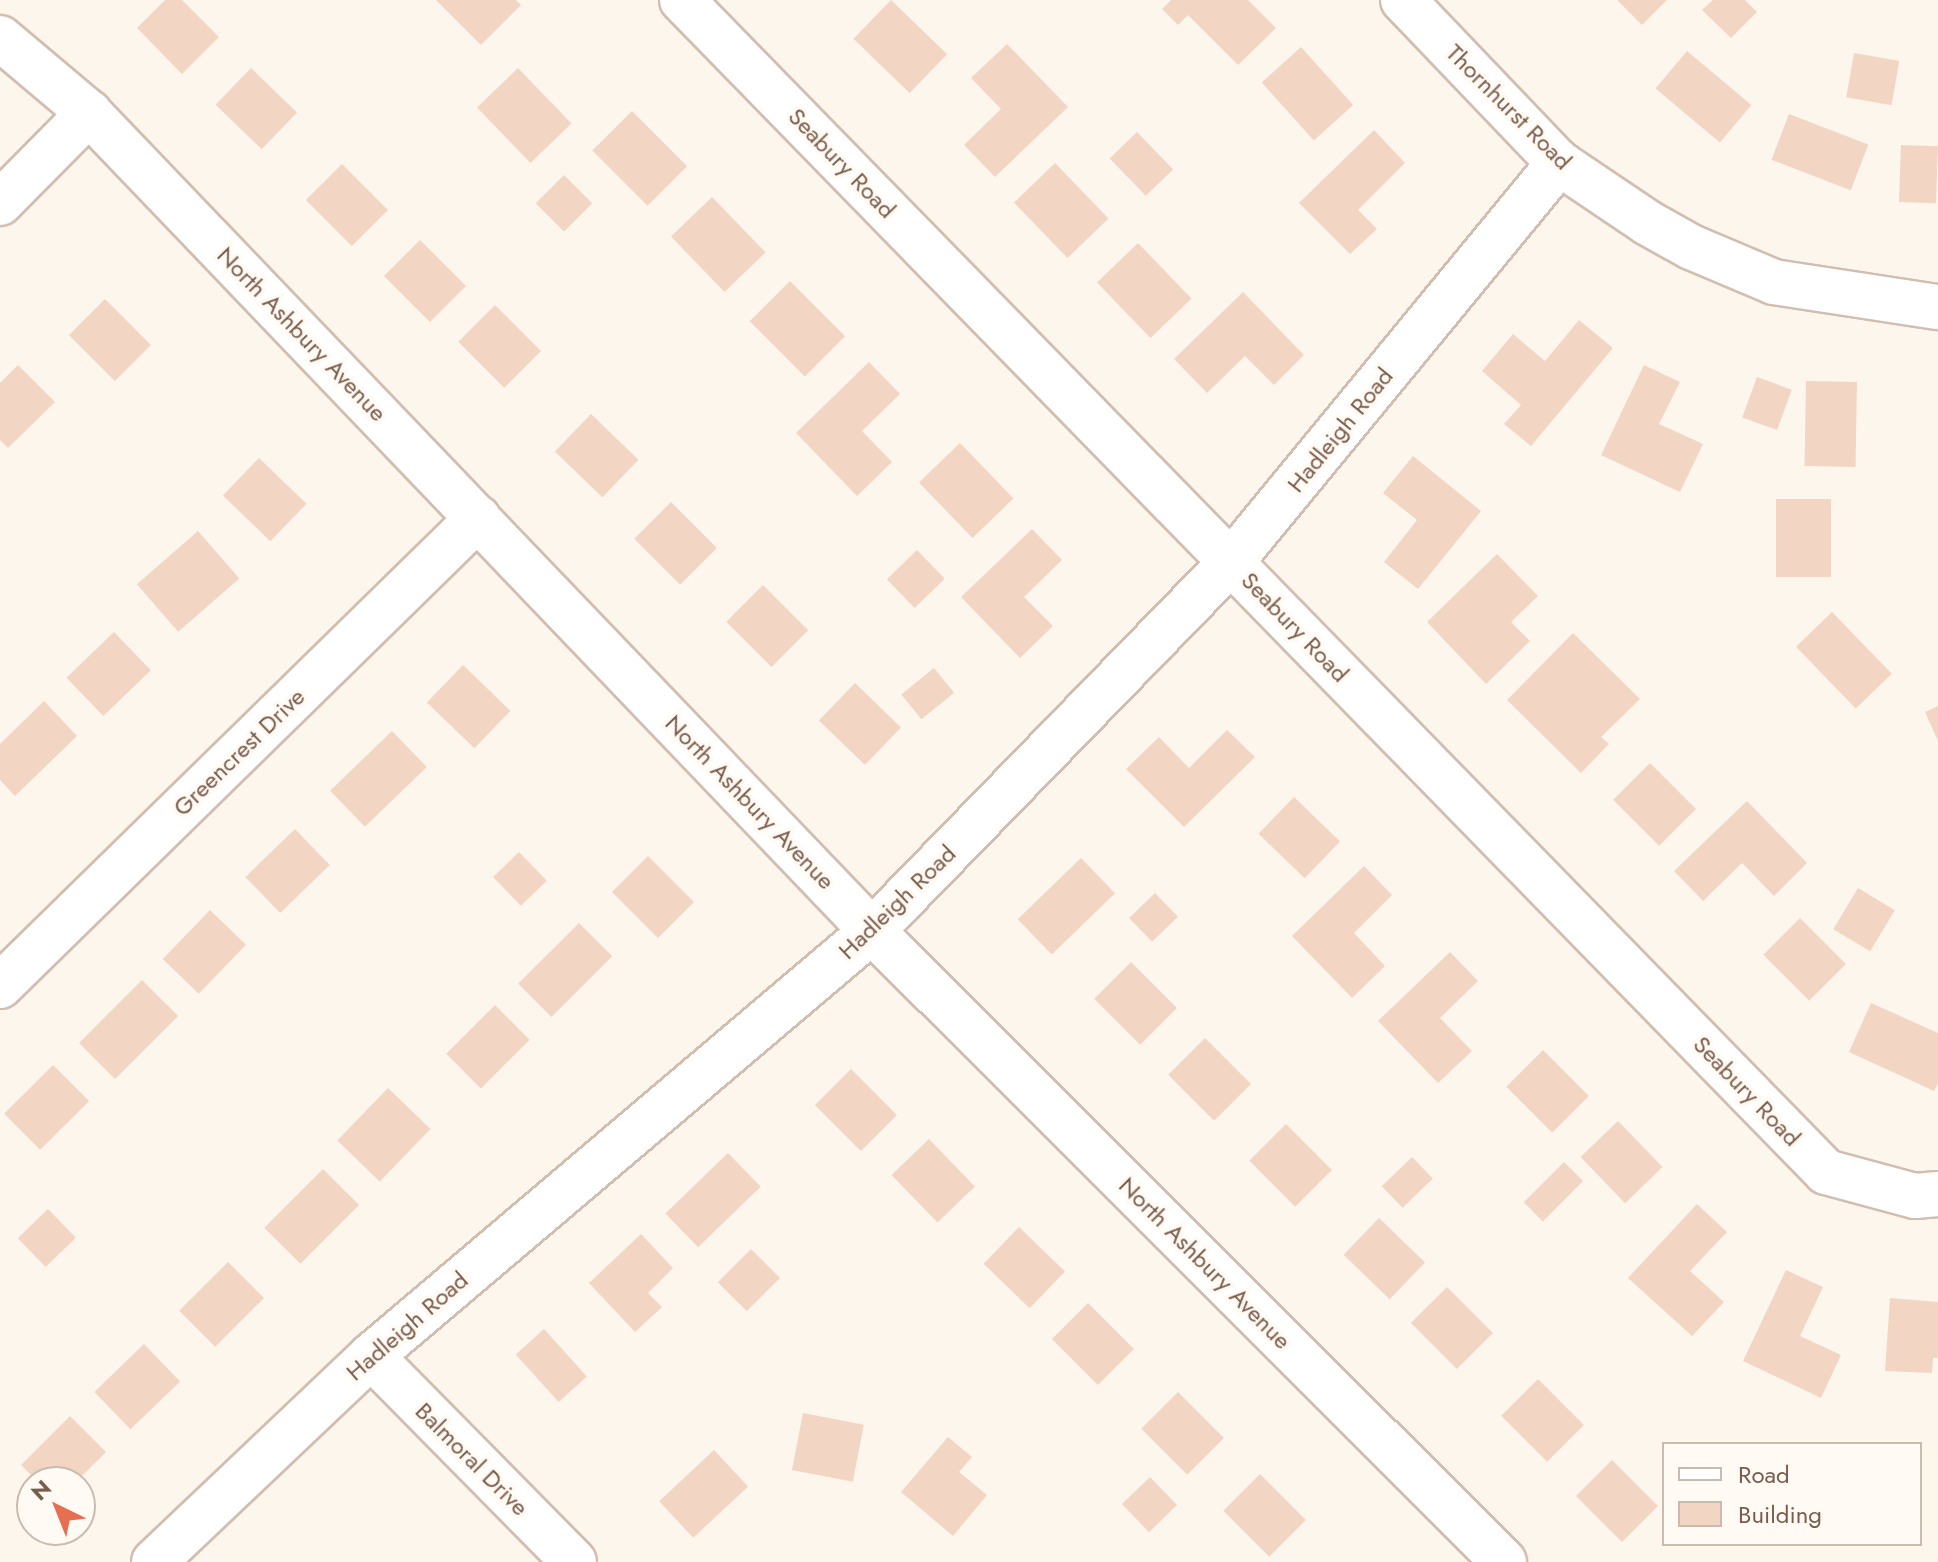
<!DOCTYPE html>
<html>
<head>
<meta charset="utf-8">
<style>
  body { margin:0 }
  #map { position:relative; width:1938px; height:1562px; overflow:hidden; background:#fdf6ec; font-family:Jost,sans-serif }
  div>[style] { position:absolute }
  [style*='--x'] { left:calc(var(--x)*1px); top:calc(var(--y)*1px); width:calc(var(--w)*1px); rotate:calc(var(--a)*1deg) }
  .building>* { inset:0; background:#f3d5c3; transform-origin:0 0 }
  .roads { filter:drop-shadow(2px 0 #d1beb0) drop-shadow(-2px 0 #d1beb0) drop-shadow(0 2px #d1beb0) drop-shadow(0 -2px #d1beb0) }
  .minor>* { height:44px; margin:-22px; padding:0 22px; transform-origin:22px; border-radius:22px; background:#fff }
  span { translate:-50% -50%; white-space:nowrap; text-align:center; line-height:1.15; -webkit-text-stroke:7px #fffaf3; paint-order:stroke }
  .street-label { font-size:24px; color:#7a5c4d }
  .legend { position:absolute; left:1662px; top:1442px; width:260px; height:104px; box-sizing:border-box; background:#fffaf3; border:2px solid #cabbb1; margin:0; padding:10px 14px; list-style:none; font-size:24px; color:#7a5c4d }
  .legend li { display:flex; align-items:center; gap:16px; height:40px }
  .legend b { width:40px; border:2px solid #cabbb1 }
  .north { position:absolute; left:16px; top:1466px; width:80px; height:80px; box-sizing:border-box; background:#fffaf3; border:2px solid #cabbb1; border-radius:50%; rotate:317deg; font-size:22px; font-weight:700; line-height:32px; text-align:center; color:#7a5c4d }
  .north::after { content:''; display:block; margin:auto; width:28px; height:36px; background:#e76f51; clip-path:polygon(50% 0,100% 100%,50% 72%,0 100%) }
</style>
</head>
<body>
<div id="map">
  <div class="building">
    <i style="clip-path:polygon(165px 0,182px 0,219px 37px,182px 74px,137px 28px)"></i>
    <i style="clip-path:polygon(436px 0,516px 0,521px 5px,481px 45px)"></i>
    <i style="left:891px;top:0;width:78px;height:54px;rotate:44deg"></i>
    <i style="clip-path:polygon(1171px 0,1248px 0,1276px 28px,1238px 65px,1188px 15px,1178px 25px,1162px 9px)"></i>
    <i style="clip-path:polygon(1617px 0,1667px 0,1642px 25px)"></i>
    <i style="clip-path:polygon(1713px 0,1745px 0,1757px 12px,1731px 38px,1702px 10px)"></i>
    <i style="clip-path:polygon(1007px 44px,1068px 107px,995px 177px,964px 145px,1001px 109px,971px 78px)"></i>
    <i style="left:1301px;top:47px;width:78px;height:53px;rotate:48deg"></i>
    <i style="left:1687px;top:51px;width:84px;height:49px;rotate:40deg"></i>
    <i style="left:1854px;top:53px;width:46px;height:45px;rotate:10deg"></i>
    <i style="left:251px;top:68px;width:64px;height:51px;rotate:44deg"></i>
    <i style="left:518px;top:68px;width:77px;height:57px;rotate:46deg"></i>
    <i style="left:632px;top:111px;width:78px;height:56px;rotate:45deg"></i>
    <i style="left:1789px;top:114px;width:85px;height:49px;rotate:21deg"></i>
    <i style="clip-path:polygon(1374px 130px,1405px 163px,1358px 210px,1377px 229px,1350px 254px,1299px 203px)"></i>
    <i style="left:1137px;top:132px;width:52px;height:38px;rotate:46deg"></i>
    <i style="left:1901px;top:145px;width:37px;height:57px;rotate:2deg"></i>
    <i style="left:1055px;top:163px;width:77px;height:57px;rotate:46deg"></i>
    <i style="left:342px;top:164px;width:65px;height:51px;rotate:45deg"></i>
    <i style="left:564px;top:175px;width:40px;height:40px;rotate:45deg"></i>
    <i style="left:712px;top:197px;width:77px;height:57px;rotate:46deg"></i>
    <i style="left:420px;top:240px;width:65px;height:51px;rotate:45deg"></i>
    <i style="left:1138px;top:243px;width:77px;height:57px;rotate:46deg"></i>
    <i style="left:790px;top:281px;width:78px;height:57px;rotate:45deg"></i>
    <i style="clip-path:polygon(1243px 292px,1304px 355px,1274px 385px,1245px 356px,1207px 393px,1174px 359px)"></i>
    <i style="left:105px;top:299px;width:65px;height:51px;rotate:45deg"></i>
    <i style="left:495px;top:305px;width:65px;height:52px;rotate:45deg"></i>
    <i style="clip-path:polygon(1579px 320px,1613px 348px,1531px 446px,1504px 424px,1521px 405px,1482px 371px,1513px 334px,1545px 361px)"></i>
    <i style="clip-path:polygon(869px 362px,900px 394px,862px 431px,892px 462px,857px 496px,796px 433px)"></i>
    <i style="clip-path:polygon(18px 365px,55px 402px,8px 448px,0 440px,0 383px)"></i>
    <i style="clip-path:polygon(1644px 365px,1680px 382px,1659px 424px,1703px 444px,1680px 492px,1601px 455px)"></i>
    <i style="left:1757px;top:377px;width:37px;height:43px;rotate:20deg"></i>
    <i style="left:1806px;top:381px;width:51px;height:85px;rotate:1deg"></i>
    <i style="left:591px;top:414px;width:66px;height:52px;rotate:44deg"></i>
    <i style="left:960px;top:443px;width:77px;height:57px;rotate:46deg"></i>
    <i style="clip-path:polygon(1413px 456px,1481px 511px,1418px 589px,1384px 562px,1417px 520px,1383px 493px)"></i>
    <i style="left:259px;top:458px;width:66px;height:52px;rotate:44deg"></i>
    <i style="left:1831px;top:499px;width:78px;height:55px;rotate:90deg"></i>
    <i style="left:671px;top:502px;width:65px;height:52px;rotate:45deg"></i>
    <i style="clip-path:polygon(1032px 529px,1062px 560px,1024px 597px,1053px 626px,1020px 658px,961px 597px)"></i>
    <i style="left:198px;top:531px;width:63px;height:81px;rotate:49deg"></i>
    <i style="left:917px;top:550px;width:40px;height:42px;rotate:46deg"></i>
    <i style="clip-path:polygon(1497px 554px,1538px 596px,1511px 622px,1530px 641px,1486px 684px,1427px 622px)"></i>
    <i style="left:763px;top:585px;width:64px;height:52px;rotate:45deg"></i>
    <i style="left:1832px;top:612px;width:86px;height:50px;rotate:46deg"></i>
    <i style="left:114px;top:632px;width:53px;height:66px;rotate:46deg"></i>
    <i style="clip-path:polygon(1573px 633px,1640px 699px,1601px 737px,1609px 744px,1581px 773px,1507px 700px)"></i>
    <i style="left:463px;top:665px;width:66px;height:52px;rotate:44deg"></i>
    <i style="left:934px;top:668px;width:32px;height:42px;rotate:51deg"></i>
    <i style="left:855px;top:683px;width:64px;height:52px;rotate:44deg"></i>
    <i style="clip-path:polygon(44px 701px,77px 736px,15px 796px,0 780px,0 744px)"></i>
    <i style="clip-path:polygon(1938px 706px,1938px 741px,1925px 712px)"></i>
    <i style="clip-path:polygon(1227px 730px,1255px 757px,1184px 827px,1126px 769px,1159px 737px,1189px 768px)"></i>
    <i style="left:392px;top:731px;width:50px;height:86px;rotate:46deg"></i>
    <i style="left:1650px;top:763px;width:65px;height:52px;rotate:45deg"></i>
    <i style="left:1294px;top:797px;width:64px;height:51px;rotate:44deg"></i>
    <i style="clip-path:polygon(1747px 801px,1807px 863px,1774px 896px,1742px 863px,1703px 901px,1674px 871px)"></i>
    <i style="left:295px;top:829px;width:50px;height:69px;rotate:46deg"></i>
    <i style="left:519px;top:852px;width:40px;height:36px;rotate:46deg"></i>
    <i style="left:648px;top:856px;width:65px;height:51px;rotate:45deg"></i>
    <i style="left:1081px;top:858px;width:49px;height:88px;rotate:46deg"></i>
    <i style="clip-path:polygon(1364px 866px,1392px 895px,1354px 933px,1385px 966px,1352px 998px,1292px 936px)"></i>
    <i style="left:1858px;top:888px;width:43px;height:48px;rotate:31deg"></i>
    <i style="left:1155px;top:893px;width:33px;height:36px;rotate:46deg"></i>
    <i style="left:210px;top:910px;width:50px;height:68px;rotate:44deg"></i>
    <i style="left:1800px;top:918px;width:65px;height:52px;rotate:45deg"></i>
    <i style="left:579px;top:923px;width:47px;height:86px;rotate:45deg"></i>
    <i style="clip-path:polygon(1450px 952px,1478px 981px,1440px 1018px,1472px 1051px,1438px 1083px,1378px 1021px)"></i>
    <i style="left:1131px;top:962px;width:65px;height:52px;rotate:45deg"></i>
    <i style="left:142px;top:980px;width:51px;height:89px;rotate:45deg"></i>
    <i style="clip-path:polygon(1871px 1003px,1938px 1033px,1938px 1083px,1934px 1091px,1849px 1052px)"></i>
    <i style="left:495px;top:1005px;width:49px;height:69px;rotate:45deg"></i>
    <i style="left:1205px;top:1038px;width:65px;height:52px;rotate:45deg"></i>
    <i style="left:1543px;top:1050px;width:65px;height:52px;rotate:45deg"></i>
    <i style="left:53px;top:1065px;width:51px;height:69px;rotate:45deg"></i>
    <i style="left:851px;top:1069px;width:65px;height:51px;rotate:45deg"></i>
    <i style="left:388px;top:1088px;width:59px;height:73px;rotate:44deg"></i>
    <i style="left:1618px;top:1121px;width:64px;height:52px;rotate:46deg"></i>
    <i style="left:1286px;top:1124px;width:65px;height:52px;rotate:45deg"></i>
    <i style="left:929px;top:1139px;width:66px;height:52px;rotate:46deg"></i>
    <i style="left:728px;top:1153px;width:47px;height:87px;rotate:46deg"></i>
    <i style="left:1412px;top:1157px;width:30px;height:42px;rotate:46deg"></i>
    <i style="left:1564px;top:1162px;width:27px;height:57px;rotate:45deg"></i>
    <i style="left:323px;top:1169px;width:51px;height:83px;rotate:45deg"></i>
    <i style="clip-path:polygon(1697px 1204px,1727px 1232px,1690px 1271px,1724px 1302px,1692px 1336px,1628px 1278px)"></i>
    <i style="left:48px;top:1209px;width:40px;height:42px;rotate:46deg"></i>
    <i style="left:1379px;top:1218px;width:64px;height:51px;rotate:44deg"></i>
    <i style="left:1019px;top:1227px;width:64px;height:51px;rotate:44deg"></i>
    <i style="clip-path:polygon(641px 1234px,673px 1268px,648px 1293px,662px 1307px,635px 1332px,589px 1283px)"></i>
    <i style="left:751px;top:1249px;width:41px;height:47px;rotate:45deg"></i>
    <i style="left:228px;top:1262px;width:51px;height:69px;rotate:45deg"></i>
    <i style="clip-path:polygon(1786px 1270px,1823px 1287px,1800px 1336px,1841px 1355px,1821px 1398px,1743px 1361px)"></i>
    <i style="left:1447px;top:1287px;width:65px;height:51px;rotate:45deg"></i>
    <i style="clip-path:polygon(1890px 1298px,1938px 1302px,1938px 1358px,1933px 1358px,1932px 1373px,1885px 1371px)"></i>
    <i style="left:1088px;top:1303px;width:65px;height:51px;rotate:45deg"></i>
    <i style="left:544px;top:1329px;width:64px;height:38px;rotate:48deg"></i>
    <i style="left:144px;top:1344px;width:52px;height:69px;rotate:46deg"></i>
    <i style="left:1538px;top:1379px;width:65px;height:52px;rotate:45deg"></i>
    <i style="left:1178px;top:1392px;width:65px;height:52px;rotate:45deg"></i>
    <i style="left:803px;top:1413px;width:62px;height:58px;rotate:11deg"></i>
    <i style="clip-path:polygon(70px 1416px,106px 1452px,76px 1482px,38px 1482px,21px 1465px)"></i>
    <i style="clip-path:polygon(948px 1437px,972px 1457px,959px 1472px,987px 1495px,953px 1536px,901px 1492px)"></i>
    <i style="left:714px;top:1450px;width:50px;height:75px;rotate:47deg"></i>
    <i style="left:1612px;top:1460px;width:65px;height:51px;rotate:45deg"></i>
    <i style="left:1260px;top:1474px;width:65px;height:52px;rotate:45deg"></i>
    <i style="left:1150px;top:1477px;width:39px;height:39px;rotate:46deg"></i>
  </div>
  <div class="roads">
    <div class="minor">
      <i style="--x:682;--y:0;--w:1638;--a:45.69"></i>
      <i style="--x:1826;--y:1172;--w:92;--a:15.1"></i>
      <i style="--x:1915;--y:1196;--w:23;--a:-5"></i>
      <i style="--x:1403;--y:0;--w:226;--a:46.3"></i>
      <i style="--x:1559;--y:163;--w:107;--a:34"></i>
      <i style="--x:1648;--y:223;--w:49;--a:29.2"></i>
      <i style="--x:1691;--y:247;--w:90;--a:22.9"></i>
      <i style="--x:1774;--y:282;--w:166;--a:8.7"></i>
      <i style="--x:0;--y:38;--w:116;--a:40.1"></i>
      <i style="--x:89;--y:113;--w:1132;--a:46.25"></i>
      <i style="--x:872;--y:931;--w:893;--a:44.95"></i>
      <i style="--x:0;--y:203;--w:127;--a:-45.3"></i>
      <i style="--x:0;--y:986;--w:669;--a:-44.39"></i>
      <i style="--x:371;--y:1356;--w:289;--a:45.4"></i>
      <i style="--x:154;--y:1562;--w:299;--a:-43.5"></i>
      <i style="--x:371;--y:1356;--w:657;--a:-40.31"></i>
      <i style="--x:872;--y:931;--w:515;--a:-45.79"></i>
      <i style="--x:1231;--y:562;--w:517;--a:-50.58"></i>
    </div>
  </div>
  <div class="street-label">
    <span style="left:1509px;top:107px;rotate:45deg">Thornhurst Road</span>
    <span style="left:842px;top:163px;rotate:46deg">Seabury Road</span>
    <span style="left:302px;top:334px;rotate:46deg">North Ashbury Avenue</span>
    <span style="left:1340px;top:430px;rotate:-51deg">Hadleigh Road</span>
    <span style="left:1295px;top:627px;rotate:46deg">Seabury Road</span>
    <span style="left:239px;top:752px;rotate:-44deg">Greencrest Drive</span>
    <span style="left:750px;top:802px;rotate:46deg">North Ashbury Avenue</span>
    <span style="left:897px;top:902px;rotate:-44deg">Hadleigh Road</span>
    <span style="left:1747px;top:1091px;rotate:46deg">Seabury Road</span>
    <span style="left:1205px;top:1263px;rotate:45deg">North Ashbury Avenue</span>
    <span style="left:407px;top:1326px;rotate:-41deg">Hadleigh Road</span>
    <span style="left:472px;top:1459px;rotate:45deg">Balmoral Drive</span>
  </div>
  <ul class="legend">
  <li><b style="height:10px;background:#fff"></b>Road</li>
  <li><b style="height:22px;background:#f3d5c3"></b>Building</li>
  </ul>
  <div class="north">N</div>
</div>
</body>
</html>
